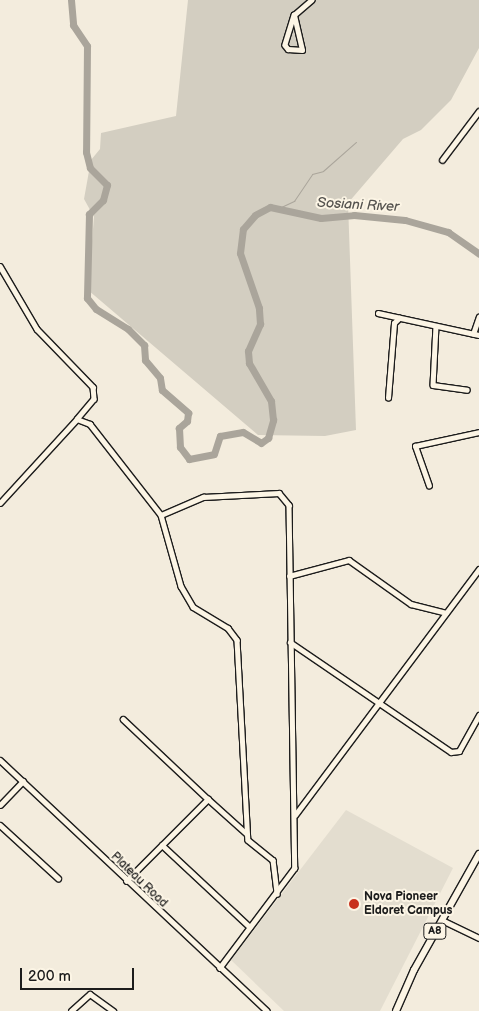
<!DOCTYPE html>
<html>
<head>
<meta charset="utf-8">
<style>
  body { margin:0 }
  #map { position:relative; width:479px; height:1011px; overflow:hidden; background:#f3ecdd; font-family:"Balsamiq Sans",sans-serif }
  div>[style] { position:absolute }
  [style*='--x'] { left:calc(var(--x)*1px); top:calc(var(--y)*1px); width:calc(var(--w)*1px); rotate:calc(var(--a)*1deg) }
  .built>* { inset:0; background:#e3ddcf }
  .green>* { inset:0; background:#d3cec1 }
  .stream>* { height:1px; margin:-0.5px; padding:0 0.5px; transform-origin:0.5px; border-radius:0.5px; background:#aaa59b }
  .river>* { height:7px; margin:-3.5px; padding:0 3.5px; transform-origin:3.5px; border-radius:3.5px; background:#aaa59b }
  .roads { filter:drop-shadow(1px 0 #1c1c1c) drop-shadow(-1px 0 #1c1c1c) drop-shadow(0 1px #1c1c1c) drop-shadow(0 -1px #1c1c1c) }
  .minor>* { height:4.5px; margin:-2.25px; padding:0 2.25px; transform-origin:2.25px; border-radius:2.25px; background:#fcf5e5 }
  .highway>* { height:6px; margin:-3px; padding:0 3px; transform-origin:3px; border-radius:3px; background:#fcf5e5 }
  .dots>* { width:14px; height:14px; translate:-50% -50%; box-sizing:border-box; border:2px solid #fcf5e5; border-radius:50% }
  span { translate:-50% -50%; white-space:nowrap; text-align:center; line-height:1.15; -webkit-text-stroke:4px #fcf5e5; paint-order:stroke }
  .shield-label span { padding:1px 4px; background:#fcf5e5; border:1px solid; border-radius:4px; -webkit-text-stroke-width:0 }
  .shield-label { font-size:11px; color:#1c1c1c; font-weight:700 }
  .street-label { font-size:12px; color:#1c1c1c }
  .poi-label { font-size:12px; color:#1c1c1c; font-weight:700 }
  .left { translate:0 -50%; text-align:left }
  .water-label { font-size:14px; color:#55534f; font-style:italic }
  .scale { position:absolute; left:20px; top:968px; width:114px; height:22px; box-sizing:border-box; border:2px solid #1c1c1c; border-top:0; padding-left:6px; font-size:15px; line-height:18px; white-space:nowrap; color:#1c1c1c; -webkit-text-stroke:4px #fcf5e5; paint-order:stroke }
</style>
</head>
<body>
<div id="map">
  <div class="built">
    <i style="clip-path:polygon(346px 810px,453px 868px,380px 1011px,284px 1011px,231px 960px)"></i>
  </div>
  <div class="green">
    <i style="clip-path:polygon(188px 0,479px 0,479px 48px,451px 100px,421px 130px,403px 139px,348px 203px,356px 430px,325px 436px,258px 435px,88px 290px,94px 217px,84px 199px,91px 160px,100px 149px,101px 133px,176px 116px)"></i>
  </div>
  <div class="stream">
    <i style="--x:279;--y:208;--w:17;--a:-25"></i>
    <i style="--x:294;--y:201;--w:32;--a:-56"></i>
    <i style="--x:312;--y:174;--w:11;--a:-15"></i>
    <i style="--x:323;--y:171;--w:44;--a:-41.3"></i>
  </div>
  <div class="river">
    <i style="--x:71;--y:0;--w:25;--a:85"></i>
    <i style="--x:73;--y:25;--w:25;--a:56"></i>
    <i style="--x:87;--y:46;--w:106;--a:90.5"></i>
    <i style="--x:86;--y:152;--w:16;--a:76"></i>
    <i style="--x:90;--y:168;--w:24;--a:45"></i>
    <i style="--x:107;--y:185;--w:16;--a:105"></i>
    <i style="--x:103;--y:200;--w:20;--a:135"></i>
    <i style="--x:89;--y:214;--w:84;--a:91.4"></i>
    <i style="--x:87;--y:298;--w:14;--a:51"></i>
    <i style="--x:96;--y:309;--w:38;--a:32"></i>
    <i style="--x:128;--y:329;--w:23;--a:45"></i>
    <i style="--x:144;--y:345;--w:15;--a:86"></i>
    <i style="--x:145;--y:360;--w:23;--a:50"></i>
    <i style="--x:160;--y:378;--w:12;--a:81"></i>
    <i style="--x:162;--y:390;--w:35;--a:41"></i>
    <i style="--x:188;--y:413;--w:8;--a:97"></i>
    <i style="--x:187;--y:421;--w:11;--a:139"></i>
    <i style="--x:179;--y:428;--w:19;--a:87"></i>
    <i style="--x:180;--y:447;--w:15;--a:53"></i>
    <i style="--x:189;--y:459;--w:25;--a:-11"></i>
    <i style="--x:214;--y:454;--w:19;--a:-72"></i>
    <i style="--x:220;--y:436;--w:23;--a:-10"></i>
    <i style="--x:243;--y:432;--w:21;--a:31"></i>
    <i style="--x:261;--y:443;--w:9;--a:-36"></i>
    <i style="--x:268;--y:438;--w:19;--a:-74"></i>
    <i style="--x:273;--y:420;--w:19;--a:-96"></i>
    <i style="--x:271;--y:401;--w:44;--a:-120.1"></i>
    <i style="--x:249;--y:363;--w:12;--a:-95"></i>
    <i style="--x:248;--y:351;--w:30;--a:-66"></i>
    <i style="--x:260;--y:324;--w:16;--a:-94"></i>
    <i style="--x:259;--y:308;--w:58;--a:-109.1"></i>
    <i style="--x:240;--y:253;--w:24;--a:-83"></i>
    <i style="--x:243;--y:229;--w:18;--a:-49"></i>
    <i style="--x:255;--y:215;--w:17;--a:-28"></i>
    <i style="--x:270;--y:207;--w:52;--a:12.2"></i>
    <i style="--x:321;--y:218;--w:33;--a:-5"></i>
    <i style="--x:354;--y:215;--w:51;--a:5.6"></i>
    <i style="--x:405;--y:220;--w:45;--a:15.6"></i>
    <i style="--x:448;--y:232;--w:38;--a:35"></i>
  </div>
  <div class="roads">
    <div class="minor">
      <i style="--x:294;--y:15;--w:31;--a:107"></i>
      <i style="--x:285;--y:45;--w:5;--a:53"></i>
      <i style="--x:288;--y:49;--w:14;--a:4"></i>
      <i style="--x:302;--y:50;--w:36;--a:-103"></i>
      <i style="--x:294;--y:15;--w:23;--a:-41"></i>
      <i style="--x:442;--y:160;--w:61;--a:-52.9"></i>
      <i style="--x:0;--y:266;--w:73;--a:59.6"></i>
      <i style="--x:37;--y:329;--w:81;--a:46"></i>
      <i style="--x:93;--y:387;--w:12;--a:85"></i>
      <i style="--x:94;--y:399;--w:26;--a:130"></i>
      <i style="--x:378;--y:313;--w:103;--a:12.3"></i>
      <i style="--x:436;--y:326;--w:59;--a:92.9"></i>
      <i style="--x:433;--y:385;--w:34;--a:8"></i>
      <i style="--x:473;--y:334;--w:18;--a:-71"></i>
      <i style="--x:388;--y:398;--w:75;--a:-85.4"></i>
      <i style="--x:394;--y:323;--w:7;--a:-45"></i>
      <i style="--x:429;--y:486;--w:42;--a:-109.3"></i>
      <i style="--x:415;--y:446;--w:66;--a:-12.3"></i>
      <i style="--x:0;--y:503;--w:114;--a:-47.5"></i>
      <i style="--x:77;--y:419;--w:14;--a:21"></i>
      <i style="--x:90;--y:424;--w:115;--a:52"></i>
      <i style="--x:161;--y:515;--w:74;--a:74.3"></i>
      <i style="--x:181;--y:586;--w:24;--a:60"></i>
      <i style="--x:193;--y:607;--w:41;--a:31"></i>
      <i style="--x:228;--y:628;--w:15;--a:53"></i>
      <i style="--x:237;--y:640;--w:200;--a:86.9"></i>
      <i style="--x:248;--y:840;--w:32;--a:39"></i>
      <i style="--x:273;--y:860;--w:34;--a:83"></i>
      <i style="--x:161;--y:515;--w:46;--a:-23.2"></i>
      <i style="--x:203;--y:497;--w:76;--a:-3"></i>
      <i style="--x:279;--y:493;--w:16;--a:50"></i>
      <i style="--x:289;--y:505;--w:363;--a:89.1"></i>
      <i style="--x:295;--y:868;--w:125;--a:126.9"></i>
      <i style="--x:289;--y:576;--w:62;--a:-14.9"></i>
      <i style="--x:349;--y:560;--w:76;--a:35.4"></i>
      <i style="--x:411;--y:604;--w:36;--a:14"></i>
      <i style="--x:290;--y:642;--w:195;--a:34.3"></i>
      <i style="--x:451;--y:752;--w:8;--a:-7"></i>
      <i style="--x:459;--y:751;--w:41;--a:-60.9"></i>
      <i style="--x:123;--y:719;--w:117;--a:43.3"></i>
      <i style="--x:0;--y:760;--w:366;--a:43.2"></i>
      <i style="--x:0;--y:805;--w:33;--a:-46"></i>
      <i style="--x:295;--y:815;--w:307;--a:-53.2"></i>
      <i style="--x:0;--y:825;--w:79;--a:42.4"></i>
      <i style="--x:162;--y:845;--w:65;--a:-45"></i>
      <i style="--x:208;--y:799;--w:52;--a:41.9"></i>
      <i style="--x:126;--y:881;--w:51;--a:-45"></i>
      <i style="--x:162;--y:845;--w:120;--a:43"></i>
      <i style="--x:442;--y:920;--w:41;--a:25.9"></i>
      <i style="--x:71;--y:1011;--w:25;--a:-42"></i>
      <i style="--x:90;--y:994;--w:29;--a:36"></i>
    </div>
    <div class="highway">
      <i style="--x:396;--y:1011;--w:45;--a:-66.3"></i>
      <i style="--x:414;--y:970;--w:133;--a:-60.7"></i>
    </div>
  </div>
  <div class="dots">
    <i style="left:354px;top:904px;background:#c8321e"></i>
  </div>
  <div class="shield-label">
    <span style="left:435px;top:931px">A8</span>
  </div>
  <div class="street-label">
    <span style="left:139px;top:880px;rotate:44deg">Plateau Road</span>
  </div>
  <div class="poi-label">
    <span class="left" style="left:364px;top:904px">Nova Pioneer<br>Eldoret Campus</span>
  </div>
  <div class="water-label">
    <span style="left:358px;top:205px;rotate:3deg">Sosiani River</span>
  </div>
  <div class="scale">200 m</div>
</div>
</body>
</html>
